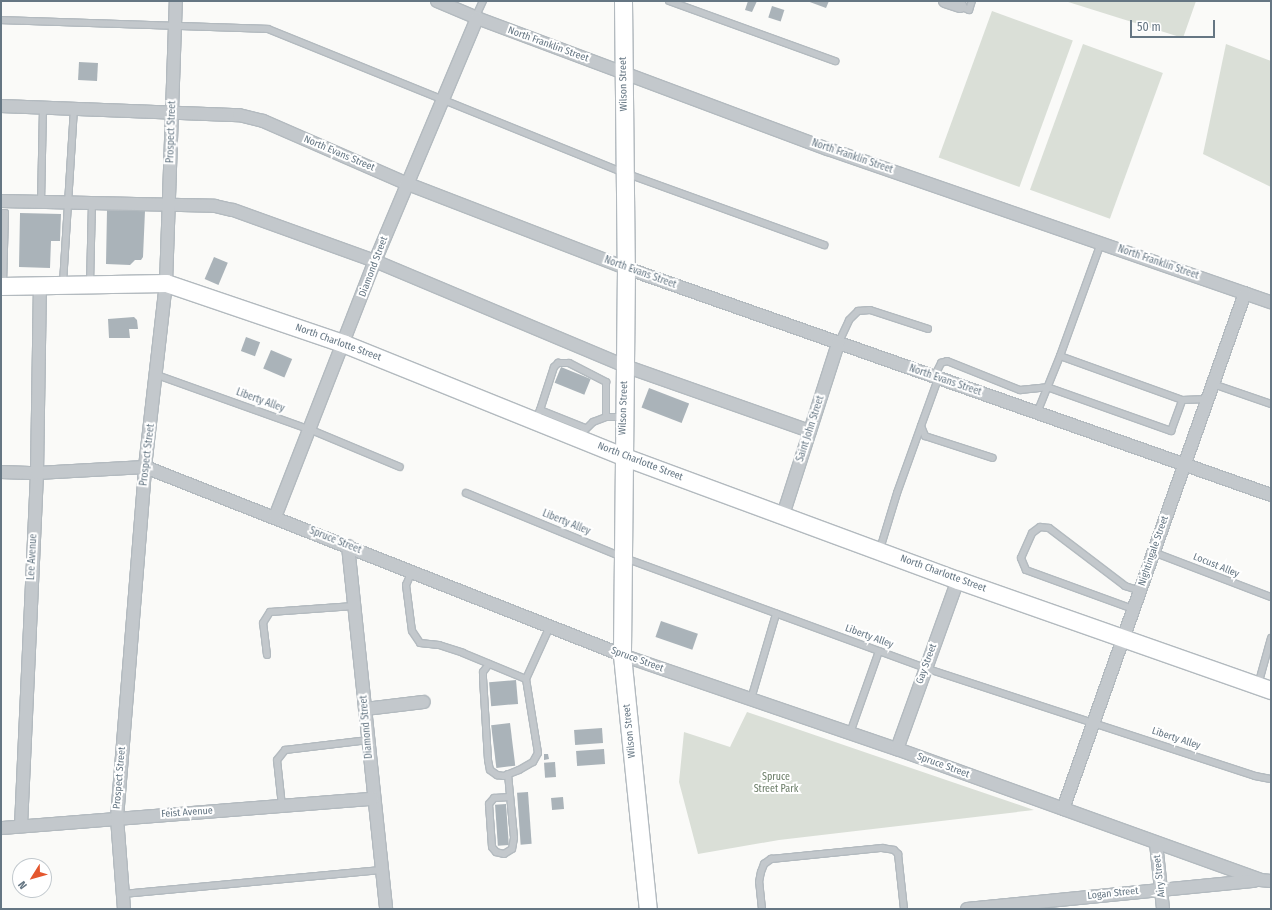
<!DOCTYPE html>
<html>
<head>
<meta charset="utf-8">
<style>
  body { margin:0 }
  #map { position:relative; width:1272px; height:910px; overflow:hidden; background:#fafaf8; font-family:"Fira Sans Condensed",sans-serif }
  div>[style] { position:absolute }
  [style*='--x'] { left:calc(var(--x)*1px); top:calc(var(--y)*1px); width:calc(var(--w)*1px); rotate:calc(var(--a)*1deg) }
  .green>* { inset:0; background:#dadfd7; transform-origin:0 0 }
  .building>* { inset:0; background:#aab3b9; transform-origin:0 0 }
  .roads { filter:drop-shadow(1px 0 #b3babf) drop-shadow(-1px 0 #b3babf) drop-shadow(0 1px #b3babf) drop-shadow(0 -1px #b3babf) }
  .lane>* { height:6px; margin:-3px; padding:0 3px; transform-origin:3px; border-radius:3px; background:#c3c8cc }
  .street>* { height:12px; margin:-6px; padding:0 6px; transform-origin:6px; border-radius:6px; background:#c3c8cc }
  .secondary>* { height:17px; margin:-8.5px; padding:0 8.5px; transform-origin:8.5px; border-radius:8.5px; background:#fff }
  span { translate:-50% -50%; white-space:nowrap; text-align:center; line-height:1.15; -webkit-text-stroke:4px #fff; paint-order:stroke }
  .street-label { font-size:10px; color:#657683 }
  .park-label { font-size:10px; color:#687a64 }
  .frame { position:absolute; inset:0; border:2px solid #657683; pointer-events:none }
  .north { position:absolute; left:12px; top:858px; width:40px; height:40px; box-sizing:border-box; background:#fff; border:1px solid #c1c8cd; border-radius:50%; rotate:233deg; font-size:11px; font-weight:700; line-height:16px; text-align:center; color:#657683 }
  .north::after { content:''; display:block; margin:auto; width:14px; height:18px; background:#e4572e; clip-path:polygon(50% 0,100% 100%,50% 72%,0 100%) }
  .scale { position:absolute; left:1130px; top:20px; width:85px; height:18px; box-sizing:border-box; border:2px solid #657683; border-top:0; padding-left:5px; font-size:12px; line-height:14px; white-space:nowrap; color:#657683; -webkit-text-stroke:3px #fff; paint-order:stroke }
</style>
</head>
<body>
<div id="map">
  <div class="green">
    <i style="clip-path:polygon(1065px 1px,1196px 1px,1183px 38px)"></i>
    <i style="left:992px;top:11px;width:86px;height:156px;rotate:20deg"></i>
    <i style="left:1083px;top:44px;width:85px;height:155px;rotate:20deg"></i>
    <i style="clip-path:polygon(1226px 44px,1271px 61px,1271px 187px,1203px 154px)"></i>
    <i style="clip-path:polygon(747px 712px,1034px 810px,779px 840px,698px 854px,679px 782px,684px 732px,730px 747px)"></i>
  </div>
  <div class="building">
    <i style="clip-path:polygon(748px 1px,757px 1px,752px 12px,745px 10px)"></i>
    <i style="clip-path:polygon(807px 1px,829px 1px,826px 8px)"></i>
    <i style="left:772px;top:6px;width:13px;height:12px;rotate:18deg"></i>
    <i style="left:79px;top:62px;width:19px;height:18px;rotate:3deg"></i>
    <i style="clip-path:polygon(107px 210px,145px 211px,143px 257px,141px 260px,135px 260px,130px 265px,106px 264px)"></i>
    <i style="clip-path:polygon(20px 213px,61px 214px,60px 241px,51px 241px,50px 268px,19px 267px)"></i>
    <i style="left:214px;top:257px;width:15px;height:24px;rotate:23deg"></i>
    <i style="clip-path:polygon(134px 317px,137px 320px,138px 329px,129px 329px,130px 338px,109px 338px,108px 319px)"></i>
    <i style="left:246px;top:337px;width:15px;height:15px;rotate:20deg"></i>
    <i style="left:271px;top:350px;width:23px;height:20px;rotate:23deg"></i>
    <i style="left:561px;top:367px;width:32px;height:17px;rotate:22deg"></i>
    <i style="left:649px;top:388px;width:43px;height:21px;rotate:21deg"></i>
    <i style="left:661px;top:621px;width:39px;height:17px;rotate:19deg"></i>
    <i style="left:516px;top:680px;width:24px;height:27px;rotate:85deg"></i>
    <i style="left:510px;top:723px;width:43px;height:19px;rotate:83deg"></i>
    <i style="left:602px;top:728px;width:15px;height:28px;rotate:86deg"></i>
    <i style="left:604px;top:749px;width:15px;height:28px;rotate:86deg"></i>
    <i style="clip-path:polygon(544px 754px,548px 754px,549px 759px,544px 760px)"></i>
    <i style="left:555px;top:762px;width:15px;height:11px;rotate:86deg"></i>
    <i style="left:528px;top:792px;width:52px;height:11px;rotate:86deg"></i>
    <i style="left:563px;top:797px;width:12px;height:12px;rotate:85deg"></i>
    <i style="left:506px;top:804px;width:41px;height:11px;rotate:86deg"></i>
  </div>
  <div class="roads">
    <div class="lane">
      <i style="--x:669;--y:1;--w:177;--a:19.9"></i>
      <i style="--x:960;--y:6;--w:10;--a:24"></i>
      <i style="--x:969;--y:10;--w:9;--a:-72"></i>
      <i style="--x:475;--y:18;--w:19;--a:-65"></i>
      <i style="--x:1;--y:20;--w:267;--a:1.9"></i>
      <i style="--x:268;--y:29;--w:385;--a:22"></i>
      <i style="--x:625;--y:173;--w:212;--a:19.9"></i>
      <i style="--x:41;--y:203;--w:95;--a:-88.8"></i>
      <i style="--x:1;--y:213;--w:4;--a:0"></i>
      <i style="--x:5;--y:213;--w:72;--a:91.6"></i>
      <i style="--x:63;--y:283;--w:174;--a:-86.4"></i>
      <i style="--x:90;--y:284;--w:80;--a:-88.6"></i>
      <i style="--x:838;--y:344;--w:26;--a:-65"></i>
      <i style="--x:849;--y:320;--w:13;--a:-45"></i>
      <i style="--x:858;--y:311;--w:12;--a:-5"></i>
      <i style="--x:870;--y:310;--w:61;--a:18.1"></i>
      <i style="--x:1060;--y:356;--w:120;--a:-70.1"></i>
      <i style="--x:157;--y:375;--w:164;--a:19.7"></i>
      <i style="--x:311;--y:430;--w:96;--a:22.6"></i>
      <i style="--x:934;--y:377;--w:16;--a:-63"></i>
      <i style="--x:941;--y:363;--w:6;--a:-18"></i>
      <i style="--x:947;--y:361;--w:79;--a:21.7"></i>
      <i style="--x:1020;--y:390;--w:27;--a:-6"></i>
      <i style="--x:1047;--y:387;--w:132;--a:19.5"></i>
      <i style="--x:1171;--y:431;--w:33;--a:-70"></i>
      <i style="--x:938;--y:379;--w:50;--a:109.9"></i>
      <i style="--x:921;--y:426;--w:11;--a:68"></i>
      <i style="--x:925;--y:436;--w:71;--a:17.9"></i>
      <i style="--x:1213;--y:384;--w:61;--a:19"></i>
      <i style="--x:540;--y:410;--w:45;--a:-72"></i>
      <i style="--x:554;--y:367;--w:6;--a:-45"></i>
      <i style="--x:558;--y:363;--w:11;--a:0"></i>
      <i style="--x:569;--y:363;--w:42;--a:27.2"></i>
      <i style="--x:606;--y:382;--w:35;--a:90"></i>
      <i style="--x:539;--y:412;--w:2;--a:-63"></i>
      <i style="--x:540;--y:410;--w:48;--a:21.8"></i>
      <i style="--x:1037;--y:413;--w:61;--a:-68"></i>
      <i style="--x:1060;--y:356;--w:130;--a:19.8"></i>
      <i style="--x:1182;--y:400;--w:26;--a:-2"></i>
      <i style="--x:584;--y:431;--w:13;--a:-45"></i>
      <i style="--x:593;--y:422;--w:14;--a:-21"></i>
      <i style="--x:606;--y:417;--w:17;--a:0"></i>
      <i style="--x:466;--y:493;--w:169;--a:22.3"></i>
      <i style="--x:622;--y:557;--w:323;--a:20.1"></i>
      <i style="--x:925;--y:668;--w:347;--a:18.1"></i>
      <i style="--x:1255;--y:776;--w:16;--a:11"></i>
      <i style="--x:880;--y:549;--w:59;--a:-73.1"></i>
      <i style="--x:897;--y:493;--w:71;--a:-70.3"></i>
      <i style="--x:1153;--y:552;--w:126;--a:20.9"></i>
      <i style="--x:412;--y:571;--w:15;--a:113"></i>
      <i style="--x:406;--y:585;--w:46;--a:82.6"></i>
      <i style="--x:412;--y:631;--w:14;--a:56"></i>
      <i style="--x:420;--y:643;--w:19;--a:6"></i>
      <i style="--x:439;--y:645;--w:25;--a:18"></i>
      <i style="--x:463;--y:653;--w:68;--a:22.4"></i>
      <i style="--x:526;--y:679;--w:58;--a:-65.6"></i>
      <i style="--x:1133;--y:609;--w:114;--a:-160"></i>
      <i style="--x:1026;--y:570;--w:13;--a:-113"></i>
      <i style="--x:1021;--y:558;--w:27;--a:-66"></i>
      <i style="--x:1032;--y:533;--w:10;--a:-37"></i>
      <i style="--x:1040;--y:527;--w:9;--a:6"></i>
      <i style="--x:1049;--y:528;--w:96;--a:37.3"></i>
      <i style="--x:1125;--y:586;--w:16;--a:18"></i>
      <i style="--x:267;--y:655;--w:32;--a:-97"></i>
      <i style="--x:263;--y:623;--w:13;--a:-58"></i>
      <i style="--x:270;--y:612;--w:84;--a:-4.1"></i>
      <i style="--x:489;--y:664;--w:10;--a:127"></i>
      <i style="--x:483;--y:672;--w:6;--a:90"></i>
      <i style="--x:483;--y:678;--w:82;--a:86.5"></i>
      <i style="--x:488;--y:760;--w:10;--a:79"></i>
      <i style="--x:490;--y:770;--w:9;--a:36"></i>
      <i style="--x:497;--y:775;--w:7;--a:8"></i>
      <i style="--x:504;--y:776;--w:16;--a:-22"></i>
      <i style="--x:519;--y:770;--w:16;--a:-30"></i>
      <i style="--x:533;--y:762;--w:10;--a:-61"></i>
      <i style="--x:538;--y:753;--w:75;--a:-99.2"></i>
      <i style="--x:1258;--y:685;--w:49;--a:-74.5"></i>
      <i style="--x:751;--y:699;--w:89;--a:-73.6"></i>
      <i style="--x:850;--y:733;--w:87;--a:-70.5"></i>
      <i style="--x:508;--y:774;--w:64;--a:84.6"></i>
      <i style="--x:514;--y:838;--w:11;--a:100"></i>
      <i style="--x:512;--y:849;--w:9;--a:148"></i>
      <i style="--x:504;--y:854;--w:8;--a:-166"></i>
      <i style="--x:496;--y:852;--w:6;--a:-129"></i>
      <i style="--x:492;--y:847;--w:43;--a:-94"></i>
      <i style="--x:489;--y:804;--w:8;--a:-50"></i>
      <i style="--x:494;--y:798;--w:16;--a:-4"></i>
      <i style="--x:282;--y:806;--w:46;--a:-96.2"></i>
      <i style="--x:277;--y:760;--w:13;--a:-51"></i>
      <i style="--x:285;--y:750;--w:84;--a:-6.9"></i>
      <i style="--x:123;--y:894;--w:259;--a:-5.3"></i>
      <i style="--x:762;--y:909;--w:27;--a:-96"></i>
      <i style="--x:759;--y:882;--w:10;--a:-79"></i>
      <i style="--x:761;--y:872;--w:9;--a:-69"></i>
      <i style="--x:764;--y:864;--w:9;--a:-36"></i>
      <i style="--x:771;--y:859;--w:112;--a:-5.7"></i>
      <i style="--x:882;--y:848;--w:12;--a:9"></i>
      <i style="--x:894;--y:850;--w:6;--a:45"></i>
      <i style="--x:898;--y:854;--w:55;--a:83.8"></i>
    </div>
    <div class="street">
      <i style="--x:437;--y:1;--w:43;--a:23"></i>
      <i style="--x:477;--y:18;--w:375;--a:20.5"></i>
      <i style="--x:828;--y:149;--w:469;--a:19.1"></i>
      <i style="--x:945;--y:1;--w:16;--a:18"></i>
      <i style="--x:1;--y:106;--w:238;--a:2.2"></i>
      <i style="--x:239;--y:115;--w:25;--a:14"></i>
      <i style="--x:263;--y:121;--w:158;--a:23.5"></i>
      <i style="--x:408;--y:184;--w:234;--a:21.1"></i>
      <i style="--x:626;--y:268;--w:684;--a:19.39"></i>
      <i style="--x:1;--y:201;--w:214;--a:1.3"></i>
      <i style="--x:215;--y:206;--w:18;--a:13"></i>
      <i style="--x:233;--y:210;--w:151;--a:19.8"></i>
      <i style="--x:375;--y:261;--w:271;--a:22.8"></i>
      <i style="--x:625;--y:366;--w:196;--a:19.4"></i>
      <i style="--x:1;--y:472;--w:36;--a:2"></i>
      <i style="--x:37;--y:473;--w:108;--a:-3.2"></i>
      <i style="--x:145;--y:467;--w:513;--a:21.51"></i>
      <i style="--x:622;--y:655;--w:291;--a:18.9"></i>
      <i style="--x:897;--y:749;--w:386;--a:19.8"></i>
      <i style="--x:1260;--y:880;--w:11;--a:5"></i>
      <i style="--x:783;--y:515;--w:180;--a:-72.2"></i>
      <i style="--x:275;--y:517;--w:275;--a:-68.7"></i>
      <i style="--x:375;--y:261;--w:264;--a:-67.2"></i>
      <i style="--x:348;--y:546;--w:365;--a:84"></i>
      <i style="--x:365;--y:709;--w:59;--a:-6.8"></i>
      <i style="--x:897;--y:749;--w:180;--a:-70.2"></i>
      <i style="--x:1063;--y:809;--w:547;--a:-70.57"></i>
      <i style="--x:21;--y:826;--w:353;--a:-87.4"></i>
      <i style="--x:37;--y:473;--w:185;--a:-89.1"></i>
      <i style="--x:1;--y:828;--w:373;--a:-4.5"></i>
      <i style="--x:1156;--y:843;--w:66;--a:83.9"></i>
      <i style="--x:124;--y:909;--w:91;--a:-94.4"></i>
      <i style="--x:117;--y:818;--w:352;--a:-85.4"></i>
      <i style="--x:145;--y:467;--w:185;--a:-83.5"></i>
      <i style="--x:166;--y:283;--w:282;--a:-88"></i>
      <i style="--x:967;--y:909;--w:289;--a:-5.6"></i>
    </div>
    <div class="secondary">
      <i style="--x:623;--y:1;--w:267;--a:89.4"></i>
      <i style="--x:626;--y:268;--w:387;--a:90.6"></i>
      <i style="--x:622;--y:655;--w:255;--a:84.2"></i>
      <i style="--x:1;--y:286;--w:165;--a:-1"></i>
      <i style="--x:166;--y:283;--w:189;--a:18.8"></i>
      <i style="--x:345;--y:344;--w:299;--a:22"></i>
      <i style="--x:622;--y:456;--w:358;--a:20.3"></i>
      <i style="--x:958;--y:580;--w:332;--a:19.4"></i>
    </div>
  </div>
  <div class="street-label">
    <span style="left:548px;top:45px;rotate:20deg">North Franklin Street</span>
    <span style="left:624px;top:84px;rotate:-91deg">Wilson Street</span>
    <span style="left:172px;top:132px;rotate:-88deg">Prospect Street</span>
    <span style="left:339px;top:154px;rotate:23deg">North Evans Street</span>
    <span style="left:852px;top:157px;rotate:19deg">North Franklin Street</span>
    <span style="left:1158px;top:263px;rotate:19deg">North Franklin Street</span>
    <span style="left:374px;top:267px;rotate:-69deg">Diamond Street</span>
    <span style="left:640px;top:273px;rotate:20deg">North Evans Street</span>
    <span style="left:338px;top:343px;rotate:20deg">North Charlotte Street</span>
    <span style="left:945px;top:381px;rotate:19deg">North Evans Street</span>
    <span style="left:260px;top:401px;rotate:20deg">Liberty Alley</span>
    <span style="left:624px;top:408px;rotate:-88deg">Wilson Street</span>
    <span style="left:811px;top:429px;rotate:-72deg">Saint John Street</span>
    <span style="left:148px;top:455px;rotate:-83deg">Prospect Street</span>
    <span style="left:640px;top:462px;rotate:21deg">North Charlotte Street</span>
    <span style="left:566px;top:523px;rotate:22deg">Liberty Alley</span>
    <span style="left:335px;top:541px;rotate:22deg">Spruce Street</span>
    <span style="left:1154px;top:551px;rotate:-71deg">Nightingale Street</span>
    <span style="left:33px;top:557px;rotate:-87deg">Lee Avenue</span>
    <span style="left:1216px;top:566px;rotate:22deg">Locust Alley</span>
    <span style="left:943px;top:574px;rotate:20deg">North Charlotte Street</span>
    <span style="left:869px;top:637px;rotate:20deg">Liberty Alley</span>
    <span style="left:637px;top:660px;rotate:20deg">Spruce Street</span>
    <span style="left:927px;top:664px;rotate:-70deg">Gay Street</span>
    <span style="left:367px;top:727px;rotate:-95deg">Diamond Street</span>
    <span style="left:630px;top:731px;rotate:-96deg">Wilson Street</span>
    <span style="left:1176px;top:739px;rotate:18deg">Liberty Alley</span>
    <span style="left:943px;top:766px;rotate:20deg">Spruce Street</span>
    <span style="left:120px;top:778px;rotate:-85deg">Prospect Street</span>
    <span style="left:187px;top:813px;rotate:-4deg">Feist Avenue</span>
    <span style="left:1160px;top:876px;rotate:-96deg">Airy Street</span>
    <span style="left:1113px;top:894px;rotate:-6deg">Logan Street</span>
  </div>
  <div class="park-label">
    <span style="left:776px;top:783px">Spruce<br>Street Park</span>
  </div>
  <div class="frame"></div>
  <div class="north">N</div>
  <div class="scale">50 m</div>
</div>
</body>
</html>
